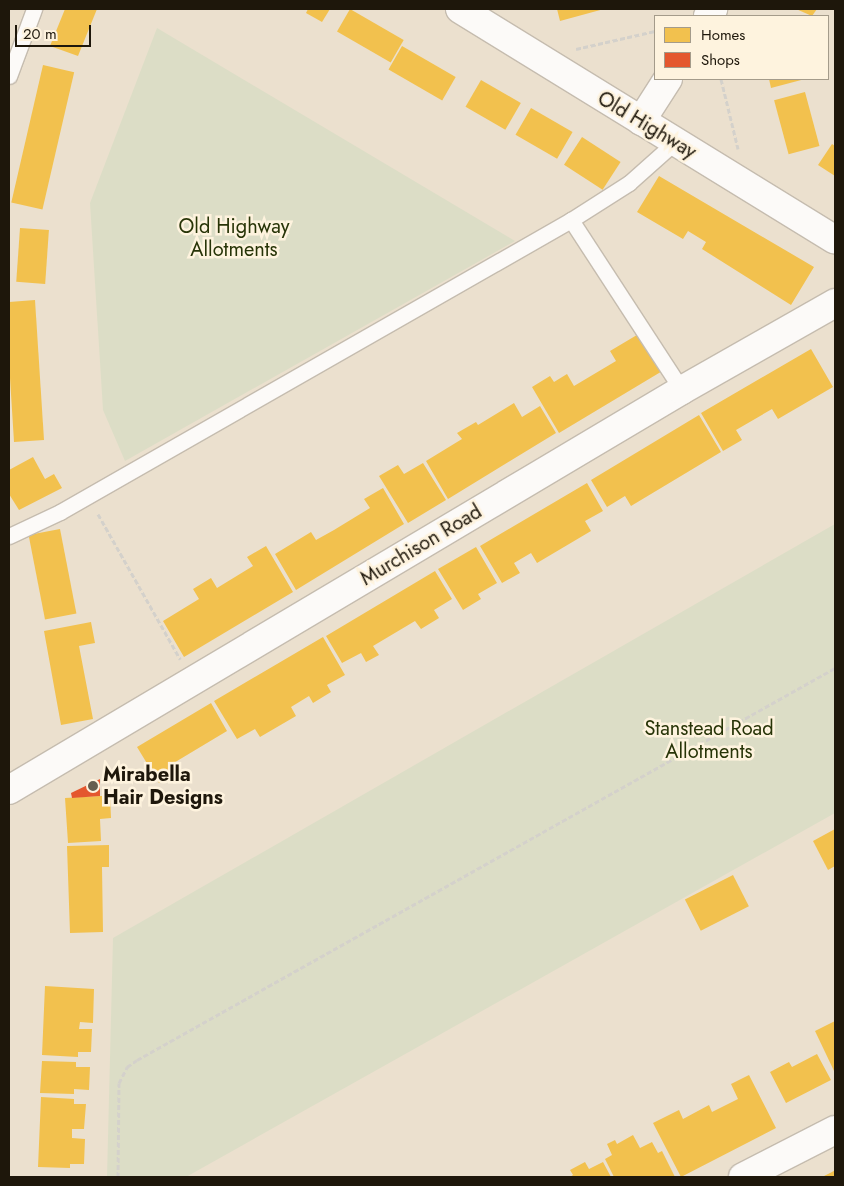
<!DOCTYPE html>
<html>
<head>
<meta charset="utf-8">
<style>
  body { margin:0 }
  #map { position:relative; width:844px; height:1186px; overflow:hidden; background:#ebe0ce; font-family:Jost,sans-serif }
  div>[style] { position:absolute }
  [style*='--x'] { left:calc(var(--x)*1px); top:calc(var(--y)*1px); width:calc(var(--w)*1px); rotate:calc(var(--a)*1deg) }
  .green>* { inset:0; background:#dcddc6 }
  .homes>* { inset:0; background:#f2c14e; transform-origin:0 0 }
  .shops>* { inset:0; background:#e4572e }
  .path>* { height:3px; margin-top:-1.5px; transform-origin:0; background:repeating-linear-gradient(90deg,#d4d1cb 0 5px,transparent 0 7.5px) }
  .roads { filter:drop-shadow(1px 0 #c5bcaf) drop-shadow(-1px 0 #c5bcaf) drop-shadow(0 1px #c5bcaf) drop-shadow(0 -1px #c5bcaf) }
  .lane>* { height:15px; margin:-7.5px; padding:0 7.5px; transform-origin:7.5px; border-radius:7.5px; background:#fcfaf8 }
  .street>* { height:28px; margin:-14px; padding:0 14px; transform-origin:14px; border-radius:14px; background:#fcfaf8 }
  .dots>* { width:14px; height:14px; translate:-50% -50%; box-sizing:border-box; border:2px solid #fef3de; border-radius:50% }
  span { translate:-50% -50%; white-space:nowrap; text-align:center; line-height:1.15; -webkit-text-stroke:5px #fef3de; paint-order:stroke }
  .street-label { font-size:20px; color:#1e170b }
  .park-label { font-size:20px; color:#273407 }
  .poi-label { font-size:20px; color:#1e170b; font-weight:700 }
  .left { translate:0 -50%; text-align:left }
  .frame { position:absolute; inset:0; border:10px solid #1e170b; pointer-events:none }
  .legend { position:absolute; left:654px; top:15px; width:175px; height:65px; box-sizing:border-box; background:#fef3de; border:1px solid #a49b8a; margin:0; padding:6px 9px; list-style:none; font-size:15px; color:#1e170b }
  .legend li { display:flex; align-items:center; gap:10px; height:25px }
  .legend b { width:25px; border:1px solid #a49b8a }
  .scale { position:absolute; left:15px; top:25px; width:76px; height:22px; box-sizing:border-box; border:2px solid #1e170b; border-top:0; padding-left:6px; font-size:15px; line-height:18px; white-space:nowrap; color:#1e170b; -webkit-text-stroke:4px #fef3de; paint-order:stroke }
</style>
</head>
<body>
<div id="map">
  <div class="green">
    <i style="clip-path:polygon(157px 28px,515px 241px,125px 461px,103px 410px,90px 203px)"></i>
    <i style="clip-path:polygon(835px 524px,835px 813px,186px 1177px,107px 1177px,113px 938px)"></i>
  </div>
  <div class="homes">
    <i style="clip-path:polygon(65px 9px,97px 9px,78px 56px,50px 46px)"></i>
    <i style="clip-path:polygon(308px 9px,330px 9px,322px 22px,306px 13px)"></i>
    <i style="left:350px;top:9px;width:62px;height:26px;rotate:30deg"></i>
    <i style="clip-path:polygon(557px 9px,604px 9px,560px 21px)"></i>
    <i style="clip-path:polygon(796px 9px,817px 9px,812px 16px)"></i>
    <i style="left:402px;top:46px;width:62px;height:27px;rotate:30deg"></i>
    <i style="left:43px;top:65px;width:32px;height:141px;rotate:13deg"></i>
    <i style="clip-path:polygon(769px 79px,805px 79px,771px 88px)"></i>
    <i style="left:481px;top:80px;width:46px;height:31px;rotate:30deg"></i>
    <i style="left:805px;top:92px;width:56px;height:32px;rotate:75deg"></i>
    <i style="left:531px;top:108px;width:48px;height:31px;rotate:30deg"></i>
    <i style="left:582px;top:137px;width:46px;height:33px;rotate:33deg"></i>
    <i style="clip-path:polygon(832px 144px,835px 146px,835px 176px,818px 165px)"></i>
    <i style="clip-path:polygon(659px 176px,814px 267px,791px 305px,702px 249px,706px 242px,688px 231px,683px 239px,637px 212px)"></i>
    <i style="left:20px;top:228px;width:29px;height:54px;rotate:4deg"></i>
    <i style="clip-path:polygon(35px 300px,44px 440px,14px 442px,9px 362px,9px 302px)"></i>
    <i style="clip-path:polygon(647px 329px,669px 367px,559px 433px,532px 387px,550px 376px,554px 382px,567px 374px,574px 386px,616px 361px,610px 351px)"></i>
    <i style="clip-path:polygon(811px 349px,833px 387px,778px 419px,772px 409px,736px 430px,742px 440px,723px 451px,701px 413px)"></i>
    <i style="clip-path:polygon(514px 403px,522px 417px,540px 406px,556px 433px,448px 499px,426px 461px,462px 439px,457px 433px,476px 422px,478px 425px)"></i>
    <i style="clip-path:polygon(699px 415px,721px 452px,631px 506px,625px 496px,607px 507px,591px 480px)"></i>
    <i style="clip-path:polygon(33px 457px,45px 479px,54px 474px,62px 488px,19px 510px,9px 494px,9px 470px)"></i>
    <i style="clip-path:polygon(423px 463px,446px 500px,408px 523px,379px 476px,398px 465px,404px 474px)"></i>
    <i style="clip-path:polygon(587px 483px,603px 511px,585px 521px,591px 531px,537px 563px,531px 553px,514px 563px,520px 573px,502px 583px,480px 546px)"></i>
    <i style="clip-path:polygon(383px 488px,404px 524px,296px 590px,275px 554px,311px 532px,316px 540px,334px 530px,370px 508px,364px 499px)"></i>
    <i style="left:60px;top:529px;width:86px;height:32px;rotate:79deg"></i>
    <i style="clip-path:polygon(266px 546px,293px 592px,184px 657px,163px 621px,199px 599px,193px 589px,211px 578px,217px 588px,253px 566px,247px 557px)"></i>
    <i style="clip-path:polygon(476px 547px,497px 583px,478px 594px,481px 599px,463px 610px,438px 569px)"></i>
    <i style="clip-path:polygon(435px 571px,452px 599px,434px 610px,439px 618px,421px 629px,415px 621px,373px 646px,379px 655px,366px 662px,361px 653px,342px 663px,326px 636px)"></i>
    <i style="clip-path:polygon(91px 622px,95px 643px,79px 646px,93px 719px,61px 725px,44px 631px)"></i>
    <i style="clip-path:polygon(323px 637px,345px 675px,327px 685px,331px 692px,313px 703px,309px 696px,291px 707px,296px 716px,260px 737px,255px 729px,237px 739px,214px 701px)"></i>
    <i style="clip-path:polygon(211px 703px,227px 731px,172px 764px,177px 772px,159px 783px,137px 747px)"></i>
    <i style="clip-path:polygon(100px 796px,110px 796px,111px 818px,100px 819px,101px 841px,68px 843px,65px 798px)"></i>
    <i style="clip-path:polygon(835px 829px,835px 866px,828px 870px,813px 841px)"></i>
    <i style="clip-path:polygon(109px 845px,109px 867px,102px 867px,103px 932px,70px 933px,67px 846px)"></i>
    <i style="left:733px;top:875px;width:35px;height:54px;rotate:63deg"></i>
    <i style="clip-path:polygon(45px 986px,94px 989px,93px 1023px,80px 1022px,79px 1029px,92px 1029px,91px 1052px,78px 1052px,78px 1057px,42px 1055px)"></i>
    <i style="clip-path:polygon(835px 1021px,835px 1073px,815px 1031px)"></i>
    <i style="clip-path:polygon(817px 1054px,831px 1080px,786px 1103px,770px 1072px,789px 1062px,792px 1067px)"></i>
    <i style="clip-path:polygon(42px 1061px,76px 1062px,76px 1067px,90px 1067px,89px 1090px,74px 1089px,74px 1094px,40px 1093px)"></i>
    <i style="clip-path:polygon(749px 1075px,776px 1128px,681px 1177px,653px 1123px,679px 1110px,683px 1119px,709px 1105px,712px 1112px,738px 1099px,731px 1084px)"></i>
    <i style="clip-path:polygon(41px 1097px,74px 1099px,74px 1104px,86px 1104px,84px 1129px,72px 1129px,72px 1138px,85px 1139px,84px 1164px,70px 1164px,70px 1168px,38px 1167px)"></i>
    <i style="clip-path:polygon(633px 1135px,640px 1148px,652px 1142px,658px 1153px,662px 1151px,675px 1177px,614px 1177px,605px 1159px,612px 1155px,607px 1144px,615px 1140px,617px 1144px)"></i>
    <i style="clip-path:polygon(585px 1162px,589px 1169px,603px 1162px,611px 1177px,570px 1177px,573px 1175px,570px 1170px)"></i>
    <i style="clip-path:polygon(835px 1170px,835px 1177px,822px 1177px,832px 1172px)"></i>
  </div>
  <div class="shops">
    <i style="clip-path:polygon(100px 779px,100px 796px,72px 798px,71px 793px)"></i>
  </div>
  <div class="path">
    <i style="--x:576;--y:49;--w:81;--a:-12.8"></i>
    <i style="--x:721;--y:79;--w:72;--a:76.3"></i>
    <i style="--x:98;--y:514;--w:167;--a:60.5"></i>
    <i style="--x:118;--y:1177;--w:94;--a:-89.4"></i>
    <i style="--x:119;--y:1083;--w:18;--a:-63"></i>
    <i style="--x:127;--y:1067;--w:12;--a:-35"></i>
    <i style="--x:137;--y:1060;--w:801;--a:-29.32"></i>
  </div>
  <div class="roads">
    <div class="lane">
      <i style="--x:9;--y:76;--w:72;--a:-69.5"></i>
      <i style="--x:571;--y:220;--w:203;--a:56.9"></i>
      <i style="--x:9;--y:536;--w:56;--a:-25.2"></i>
      <i style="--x:60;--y:512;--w:589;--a:-29.74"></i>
      <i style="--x:571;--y:220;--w:69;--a:-32.5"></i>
      <i style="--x:629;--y:183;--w:62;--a:-41.7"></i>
    </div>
    <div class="street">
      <i style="--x:460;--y:9;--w:440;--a:31.6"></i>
      <i style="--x:708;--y:16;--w:9;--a:-54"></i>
      <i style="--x:641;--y:121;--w:50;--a:-57.3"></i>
      <i style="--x:9;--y:790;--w:783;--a:-30.73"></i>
      <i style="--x:682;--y:390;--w:176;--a:-29.6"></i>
      <i style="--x:743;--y:1177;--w:103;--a:-27.1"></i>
    </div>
  </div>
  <div class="dots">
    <i style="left:93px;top:786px;background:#665d4f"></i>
  </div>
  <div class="street-label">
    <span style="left:647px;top:125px;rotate:31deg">Old Highway</span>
    <span style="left:421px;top:545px;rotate:-31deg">Murchison Road</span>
  </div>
  <div class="park-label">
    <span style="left:234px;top:238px">Old Highway<br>Allotments</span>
    <span style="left:709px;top:740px">Stanstead Road<br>Allotments</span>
  </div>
  <div class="poi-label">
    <span class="left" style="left:103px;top:786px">Mirabella<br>Hair Designs</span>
  </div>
  <div class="frame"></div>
  <ul class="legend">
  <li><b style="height:14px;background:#f2c14e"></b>Homes</li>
  <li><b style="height:14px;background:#e4572e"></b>Shops</li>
  </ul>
  <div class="scale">20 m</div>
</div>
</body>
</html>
